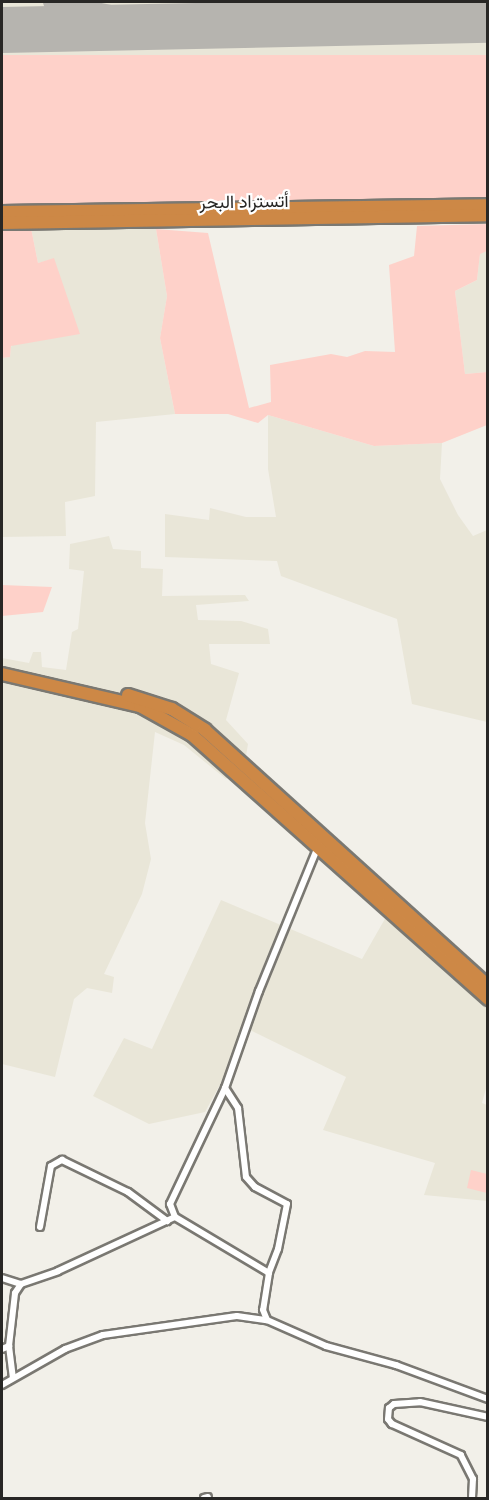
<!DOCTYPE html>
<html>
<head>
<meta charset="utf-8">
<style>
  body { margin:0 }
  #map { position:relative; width:489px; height:1500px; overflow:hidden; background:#f2f0e9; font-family:"Noto Sans",Vazirmatn,sans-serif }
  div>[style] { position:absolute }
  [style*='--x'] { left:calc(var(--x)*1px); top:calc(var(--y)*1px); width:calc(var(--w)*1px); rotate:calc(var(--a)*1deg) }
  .built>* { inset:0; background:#e9e6d8; transform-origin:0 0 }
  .green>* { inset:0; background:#fed1c9; transform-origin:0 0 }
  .taxiway>* { height:18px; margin:-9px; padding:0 9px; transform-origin:9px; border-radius:9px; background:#b6b4af }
  .runway>* { height:46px; margin:-23px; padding:0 23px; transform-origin:23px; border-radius:23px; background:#b6b4af }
  .roads { filter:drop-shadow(2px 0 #7a7872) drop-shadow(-2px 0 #7a7872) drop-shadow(0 2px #7a7872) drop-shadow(0 -2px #7a7872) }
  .street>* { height:6px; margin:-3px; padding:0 3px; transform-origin:3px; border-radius:3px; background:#fff }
  .highway>* { height:12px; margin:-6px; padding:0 6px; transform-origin:6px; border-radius:6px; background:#cd8846 }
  span { translate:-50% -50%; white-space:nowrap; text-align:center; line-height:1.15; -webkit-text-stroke:4.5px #fff; paint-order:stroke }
  .street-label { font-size:18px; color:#282725 }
  .frame { position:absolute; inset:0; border:3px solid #282725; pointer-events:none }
</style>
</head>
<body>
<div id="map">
  <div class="built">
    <i style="left:2px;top:2px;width:485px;height:203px"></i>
    <i style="clip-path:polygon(31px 228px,156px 229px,167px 296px,160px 338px,175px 414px,96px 422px,95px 496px,65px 502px,66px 536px,2px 537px,2px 358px,10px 357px,11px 347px,54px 259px,38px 263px)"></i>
    <i style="clip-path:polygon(487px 251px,487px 372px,465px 374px,455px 291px,477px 280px,480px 253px)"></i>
    <i style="clip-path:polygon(268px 415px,374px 446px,442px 443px,440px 479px,458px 515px,473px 536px,487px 530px,487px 722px,412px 704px,397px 619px,281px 576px,277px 561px,165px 557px,165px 514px,209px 520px,210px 508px,246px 517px,276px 517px,268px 469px)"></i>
    <i style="clip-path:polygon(109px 536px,113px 549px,141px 551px,141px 568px,163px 569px,162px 596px,245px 595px,249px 601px,196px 605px,198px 620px,241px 621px,268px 629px,270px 644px,209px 644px,211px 664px,239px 673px,226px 720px,248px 744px,246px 756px,226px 779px,184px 745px,155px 732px,145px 823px,151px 859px,142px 894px,104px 974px,114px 977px,112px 993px,87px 988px,74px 999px,55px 1077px,2px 1064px,2px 658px,29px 663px,33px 652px,41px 652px,42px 667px,66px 670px,72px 632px,78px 629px,84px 571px,69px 569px,70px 544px)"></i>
    <i style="clip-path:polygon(221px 900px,362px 959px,386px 917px,487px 1008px,487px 1085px,482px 1103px,487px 1105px,487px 1201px,424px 1195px,435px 1163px,323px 1130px,346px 1077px,250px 1030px,205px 1112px,149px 1124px,93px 1096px,124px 1038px,152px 1049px)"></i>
  </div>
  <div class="green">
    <i style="left:487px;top:55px;width:150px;height:485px;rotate:90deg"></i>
    <i style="clip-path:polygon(487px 224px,487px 251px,480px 254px,477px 280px,455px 291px,465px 374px,487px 372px,487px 425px,442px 443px,374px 446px,268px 415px,258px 423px,228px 414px,175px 414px,160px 338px,167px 296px,156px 229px,208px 233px,249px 408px,271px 402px,270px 365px,331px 354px,347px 357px,365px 351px,395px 352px,389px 265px,414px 256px,417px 226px)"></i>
    <i style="clip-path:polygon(31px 228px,38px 263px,54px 258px,80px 334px,11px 346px,10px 357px,2px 358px,2px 230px)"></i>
    <i style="clip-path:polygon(2px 585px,52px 587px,43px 612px,2px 616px)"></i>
    <i style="clip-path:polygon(471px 1170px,487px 1174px,487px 1193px,467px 1188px)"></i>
  </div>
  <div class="taxiway">
    <i style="--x:52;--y:2;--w:85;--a:11.6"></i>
    <i style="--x:135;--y:19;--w:94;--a:3.7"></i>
    <i style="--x:296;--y:24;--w:40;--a:-34"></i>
  </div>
  <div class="runway">
    <i style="--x:2;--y:30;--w:486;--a:-1.2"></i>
  </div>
  <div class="roads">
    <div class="street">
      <i style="--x:225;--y:1088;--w:24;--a:57"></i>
      <i style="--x:238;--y:1108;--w:69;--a:83.4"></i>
      <i style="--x:246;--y:1177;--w:13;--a:48"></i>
      <i style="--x:255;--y:1187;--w:36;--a:28"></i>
      <i style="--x:287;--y:1204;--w:46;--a:101.3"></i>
      <i style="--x:278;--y:1249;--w:26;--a:111"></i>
      <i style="--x:269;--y:1273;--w:37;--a:99"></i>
      <i style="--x:263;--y:1310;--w:11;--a:68"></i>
      <i style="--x:40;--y:1227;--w:62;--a:-79.8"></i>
      <i style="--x:51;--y:1166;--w:13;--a:-29"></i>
      <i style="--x:62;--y:1160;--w:73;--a:25.9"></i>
      <i style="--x:128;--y:1192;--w:49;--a:36.6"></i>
      <i style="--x:269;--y:1273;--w:109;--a:-149.2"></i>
      <i style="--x:175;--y:1217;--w:14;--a:-111"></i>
      <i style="--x:170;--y:1204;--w:128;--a:-64.6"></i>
      <i style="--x:225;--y:1088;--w:103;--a:-70.7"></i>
      <i style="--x:259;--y:991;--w:153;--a:-67.8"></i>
      <i style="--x:2;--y:1278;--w:20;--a:18"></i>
      <i style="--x:9;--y:1346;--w:32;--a:83"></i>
      <i style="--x:2;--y:1349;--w:8;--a:-23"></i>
      <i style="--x:9;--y:1346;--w:53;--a:-83.5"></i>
      <i style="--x:15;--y:1293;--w:11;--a:-56"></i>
      <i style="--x:21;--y:1284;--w:39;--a:-19"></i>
      <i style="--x:58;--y:1271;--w:129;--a:-24.8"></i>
      <i style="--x:2;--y:1385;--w:73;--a:-29.7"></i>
      <i style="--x:65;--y:1349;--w:40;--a:-20.2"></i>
      <i style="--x:103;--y:1335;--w:135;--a:-8.1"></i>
      <i style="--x:237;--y:1316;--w:30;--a:8"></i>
      <i style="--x:267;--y:1320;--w:64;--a:23.8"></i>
      <i style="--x:326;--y:1346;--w:73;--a:15.2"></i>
      <i style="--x:396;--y:1365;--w:98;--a:20.3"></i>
      <i style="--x:204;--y:1498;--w:4;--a:-14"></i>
      <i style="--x:472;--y:1498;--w:19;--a:-87"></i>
      <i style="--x:473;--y:1479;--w:27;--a:-117"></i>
      <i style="--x:461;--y:1455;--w:76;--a:-155.8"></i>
      <i style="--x:392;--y:1424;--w:6;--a:-129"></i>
      <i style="--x:388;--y:1419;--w:11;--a:-85"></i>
      <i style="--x:389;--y:1408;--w:6;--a:-39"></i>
      <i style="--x:394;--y:1404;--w:26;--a:-4"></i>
      <i style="--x:420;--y:1402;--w:70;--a:12.4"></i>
    </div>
    <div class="highway">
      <i style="--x:2;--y:212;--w:486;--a:-0.8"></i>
      <i style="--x:2;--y:223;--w:486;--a:-0.9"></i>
      <i style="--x:2;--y:674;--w:142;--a:13.1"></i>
      <i style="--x:140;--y:706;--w:60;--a:29.1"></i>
      <i style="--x:192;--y:735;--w:397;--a:41.7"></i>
      <i style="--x:128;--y:695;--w:46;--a:17.7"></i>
      <i style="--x:172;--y:709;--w:39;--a:32"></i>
      <i style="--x:205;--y:730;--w:382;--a:42.1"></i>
    </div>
  </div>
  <div class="street-label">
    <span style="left:244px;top:201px;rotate:-1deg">أتستراد البحر</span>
  </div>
  <div class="frame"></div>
</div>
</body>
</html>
